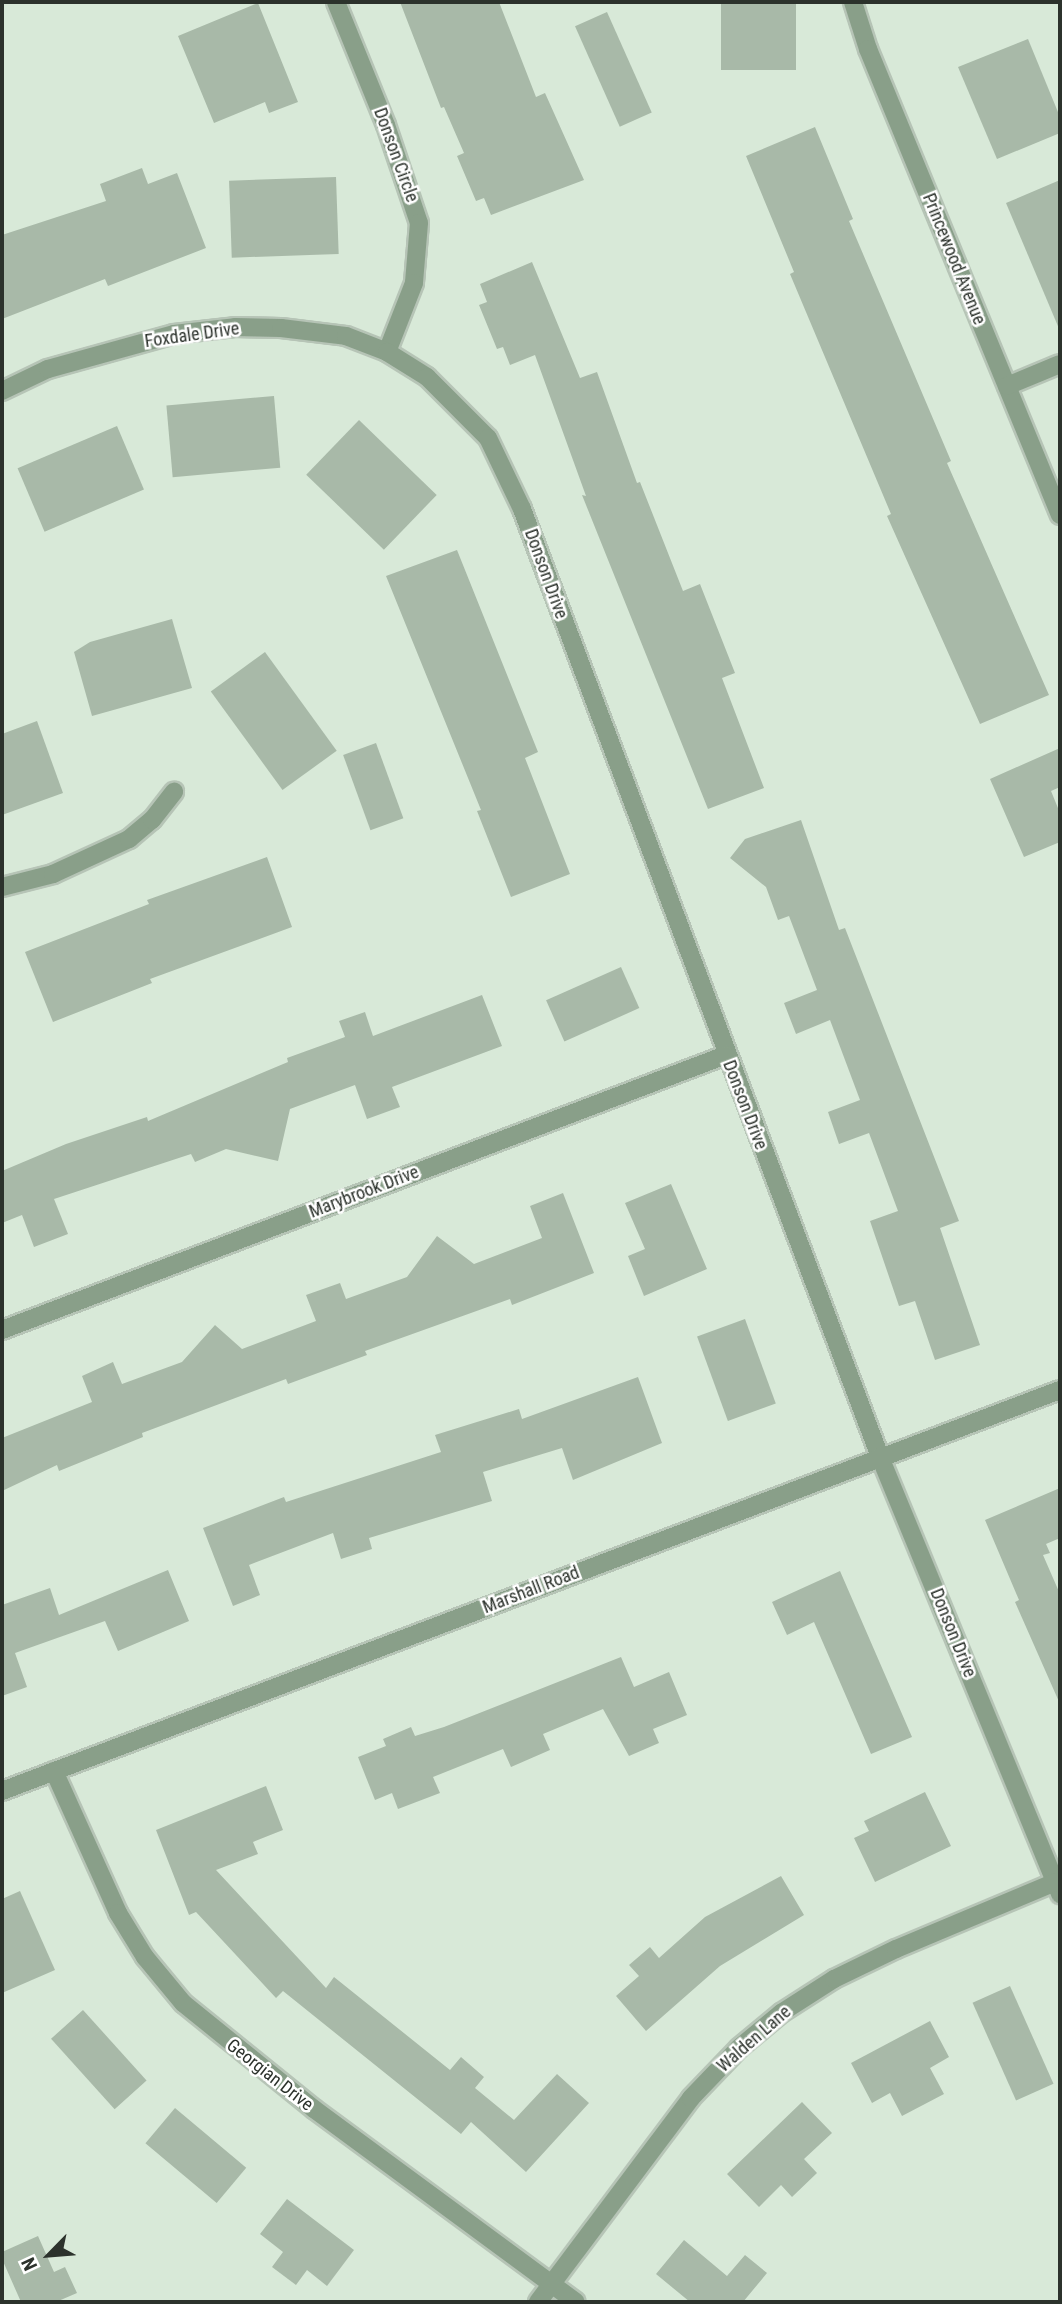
<!DOCTYPE html>
<html>
<head>
<meta charset="utf-8">
<style>
  body { margin:0 }
  #map { position:relative; width:1062px; height:2304px; overflow:hidden; background:#d8e9d8; font-family:"Roboto Condensed",sans-serif }
  div>[style] { position:absolute }
  [style*='--x'] { left:calc(var(--x)*1px); top:calc(var(--y)*1px); width:calc(var(--w)*1px); rotate:calc(var(--a)*1deg) }
  .building>* { inset:0; background:#a8b9a8; transform-origin:0 0 }
  .roads { filter:drop-shadow(2px 0 #b6c4b6) drop-shadow(-2px 0 #b6c4b6) drop-shadow(0 2px #b6c4b6) drop-shadow(0 -2px #b6c4b6) }
  .minor>* { height:18px; margin:-9px; padding:0 9px; transform-origin:9px; border-radius:9px; background:#899f89 }
  .tertiary>* { height:18px; margin:-9px; padding:0 9px; transform-origin:9px; border-radius:9px; background:#899f89 }
  span { translate:-50% -50%; white-space:nowrap; text-align:center; line-height:1.15; -webkit-text-stroke:5px #fff; paint-order:stroke }
  .street-label { font-size:18px; color:#2c322c }
  .frame { position:absolute; inset:0; border:4px solid #2c322c; pointer-events:none }
  .north { position:absolute; left:14px; top:2220px; width:70px; height:70px; -webkit-text-stroke:5px #fff; paint-order:stroke; rotate:245deg; font-size:19px; font-weight:700; line-height:28px; text-align:center; color:#2c322c }
  .north::after { content:''; display:block; margin:auto; width:24px; height:32px; background:#2c322c; clip-path:polygon(50% 0,100% 100%,50% 72%,0 100%) }
</style>
</head>
<body>
<div id="map">
  <div class="building">
    <i style="clip-path:polygon(400px 2px,499px 2px,536px 97px,545px 93px,584px 180px,491px 215px,484px 198px,476px 201px,457px 156px,464px 153px,444px 107px,441px 108px)"></i>
    <i style="left:721px;top:2px;width:75px;height:68px"></i>
    <i style="clip-path:polygon(258px 3px,298px 102px,269px 113px,265px 102px,214px 123px,178px 36px)"></i>
    <i style="left:607px;top:12px;width:110px;height:35px;rotate:66deg"></i>
    <i style="clip-path:polygon(1028px 39px,1060px 117px,1060px 133px,997px 159px,958px 67px)"></i>
    <i style="clip-path:polygon(815px 127px,853px 219px,849px 221px,951px 461px,947px 463px,1049px 695px,980px 724px,887px 516px,891px 514px,790px 274px,794px 272px,746px 156px)"></i>
    <i style="clip-path:polygon(142px 168px,148px 184px,177px 173px,206px 248px,108px 286px,105px 279px,2px 319px,2px 235px,106px 201px,100px 184px)"></i>
    <i style="left:336px;top:177px;width:77px;height:107px;rotate:88deg"></i>
    <i style="clip-path:polygon(1060px 180px,1060px 331px,1006px 203px)"></i>
    <i style="clip-path:polygon(532px 262px,580px 378px,597px 372px,637px 483px,640px 482px,683px 591px,700px 584px,735px 673px,722px 678px,764px 788px,708px 809px,582px 495px,586px 496px,535px 355px,510px 365px,503px 347px,497px 349px,479px 305px,487px 302px,480px 284px)"></i>
    <i style="left:274px;top:396px;width:72px;height:108px;rotate:85deg"></i>
    <i style="left:359px;top:420px;width:108px;height:76px;rotate:44deg"></i>
    <i style="left:117px;top:426px;width:69px;height:108px;rotate:67deg"></i>
    <i style="clip-path:polygon(457px 550px,538px 752px,525px 758px,570px 874px,511px 897px,477px 811px,481px 810px,386px 576px)"></i>
    <i style="clip-path:polygon(172px 619px,192px 688px,92px 716px,74px 652px,90px 642px)"></i>
    <i style="left:265px;top:652px;width:122px;height:67px;rotate:54deg"></i>
    <i style="clip-path:polygon(37px 721px,63px 793px,2px 815px,2px 734px)"></i>
    <i style="left:376px;top:743px;width:80px;height:35px;rotate:70deg"></i>
    <i style="clip-path:polygon(1060px 748px,1060px 787px,1051px 791px,1060px 813px,1060px 842px,1024px 857px,990px 779px)"></i>
    <i style="clip-path:polygon(801px 820px,839px 930px,845px 928px,959px 1221px,940px 1228px,980px 1345px,935px 1360px,915px 1301px,899px 1306px,870px 1221px,898px 1211px,869px 1133px,839px 1144px,828px 1112px,860px 1100px,830px 1020px,796px 1034px,784px 1003px,817px 990px,789px 916px,778px 920px,766px 887px,730px 858px,745px 839px)"></i>
    <i style="clip-path:polygon(267px 857px,292px 927px,150px 979px,152px 983px,53px 1022px,25px 952px,149px 904px,147px 900px)"></i>
    <i style="left:621px;top:967px;width:45px;height:82px;rotate:66deg"></i>
    <i style="clip-path:polygon(482px 995px,502px 1046px,392px 1087px,400px 1107px,367px 1119px,355px 1085px,290px 1109px,278px 1161px,226px 1149px,195px 1162px,191px 1154px,54px 1199px,68px 1234px,34px 1247px,22px 1215px,2px 1223px,2px 1171px,66px 1144px,147px 1117px,148px 1121px,288px 1062px,287px 1058px,345px 1037px,339px 1021px,365px 1012px,373px 1036px)"></i>
    <i style="clip-path:polygon(671px 1184px,707px 1269px,644px 1296px,628px 1256px,645px 1249px,625px 1203px)"></i>
    <i style="clip-path:polygon(563px 1193px,594px 1273px,512px 1305px,510px 1299px,365px 1351px,367px 1355px,288px 1384px,286px 1379px,142px 1433px,143px 1437px,59px 1471px,57px 1465px,2px 1491px,2px 1438px,92px 1402px,82px 1376px,113px 1362px,122px 1384px,182px 1362px,215px 1325px,242px 1349px,316px 1321px,306px 1295px,340px 1283px,346px 1299px,407px 1277px,437px 1236px,474px 1264px,542px 1238px,530px 1206px)"></i>
    <i style="left:745px;top:1319px;width:90px;height:51px;rotate:70deg"></i>
    <i style="clip-path:polygon(638px 1377px,662px 1443px,573px 1480px,562px 1448px,483px 1472px,492px 1501px,369px 1538px,372px 1549px,341px 1559px,333px 1533px,249px 1565px,260px 1595px,233px 1606px,203px 1528px,284px 1497px,286px 1502px,441px 1452px,435px 1435px,519px 1409px,522px 1419px)"></i>
    <i style="clip-path:polygon(1060px 1488px,1060px 1538px,1046px 1544px,1050px 1553px,1043px 1555px,1060px 1594px,1060px 1704px,1015px 1602px,1019px 1600px,985px 1520px)"></i>
    <i style="clip-path:polygon(168px 1570px,189px 1621px,118px 1651px,105px 1621px,15px 1653px,27px 1687px,2px 1696px,2px 1605px,50px 1588px,59px 1615px)"></i>
    <i style="clip-path:polygon(840px 1571px,912px 1737px,871px 1754px,814px 1622px,787px 1635px,772px 1602px)"></i>
    <i style="clip-path:polygon(621px 1657px,634px 1687px,669px 1672px,687px 1715px,653px 1729px,659px 1743px,629px 1756px,603px 1709px,543px 1734px,550px 1750px,511px 1767px,503px 1749px,433px 1777px,440px 1793px,398px 1809px,392px 1793px,375px 1800px,358px 1757px,386px 1746px,383px 1739px,411px 1727px,415px 1736px,444px 1727px)"></i>
    <i style="clip-path:polygon(266px 1786px,283px 1830px,253px 1842px,258px 1854px,216px 1870px,326px 1988px,334px 1977px,450px 2070px,461px 2057px,484px 2077px,475px 2088px,514px 2120px,557px 2074px,589px 2103px,526px 2172px,471px 2122px,461px 2134px,283px 1991px,276px 1998px,196px 1912px,189px 1915px,156px 1830px)"></i>
    <i style="clip-path:polygon(925px 1792px,951px 1846px,875px 1882px,854px 1838px,869px 1831px,864px 1821px)"></i>
    <i style="clip-path:polygon(781px 1876px,804px 1915px,720px 1966px,646px 2031px,616px 1996px,639px 1976px,629px 1965px,650px 1947px,659px 1958px,705px 1917px)"></i>
    <i style="clip-path:polygon(20px 1891px,55px 1970px,2px 1993px,2px 1899px)"></i>
    <i style="left:1010px;top:1986px;width:107px;height:41px;rotate:66deg"></i>
    <i style="left:83px;top:2010px;width:95px;height:43px;rotate:48deg"></i>
    <i style="clip-path:polygon(930px 2021px,949px 2057px,930px 2068px,944px 2094px,902px 2116px,890px 2093px,872px 2103px,851px 2063px)"></i>
    <i style="clip-path:polygon(802px 2102px,832px 2133px,804px 2159px,817px 2173px,792px 2197px,781px 2185px,759px 2207px,727px 2174px)"></i>
    <i style="left:175px;top:2108px;width:93px;height:46px;rotate:40deg"></i>
    <i style="clip-path:polygon(287px 2199px,354px 2250px,327px 2286px,307px 2270px,296px 2285px,272px 2267px,283px 2252px,260px 2234px)"></i>
    <i style="clip-path:polygon(38px 2236px,54px 2272px,65px 2267px,77px 2293px,56px 2302px,21px 2302px,2px 2259px,2px 2252px)"></i>
    <i style="clip-path:polygon(684px 2240px,727px 2276px,745px 2255px,767px 2273px,743px 2302px,690px 2302px,656px 2274px)"></i>
  </div>
  <div class="roads">
    <div class="minor">
      <i style="--x:336;--y:2;--w:133;--a:67.9"></i>
      <i style="--x:386;--y:125;--w:103;--a:71.4"></i>
      <i style="--x:419;--y:223;--w:60;--a:94.8"></i>
      <i style="--x:414;--y:283;--w:74;--a:111.4"></i>
      <i style="--x:853;--y:2;--w:49;--a:72.3"></i>
      <i style="--x:868;--y:49;--w:504;--a:67.61"></i>
      <i style="--x:1007;--y:386;--w:57;--a:-22.5"></i>
      <i style="--x:2;--y:391;--w:51;--a:-25.6"></i>
      <i style="--x:48;--y:369;--w:131;--a:-15.5"></i>
      <i style="--x:174;--y:334;--w:61;--a:-6.5"></i>
      <i style="--x:235;--y:327;--w:46;--a:1.2"></i>
      <i style="--x:281;--y:328;--w:65;--a:7"></i>
      <i style="--x:346;--y:336;--w:44;--a:21.3"></i>
      <i style="--x:387;--y:352;--w:47;--a:32"></i>
      <i style="--x:427;--y:377;--w:86;--a:45"></i>
      <i style="--x:488;--y:438;--w:79;--a:64.4"></i>
      <i style="--x:522;--y:509;--w:1013;--a:69.31"></i>
      <i style="--x:880;--y:1457;--w:473;--a:67.6"></i>
      <i style="--x:2;--y:887;--w:53;--a:-14.3"></i>
      <i style="--x:53;--y:874;--w:84;--a:-24.7"></i>
      <i style="--x:129;--y:839;--w:30;--a:-40"></i>
      <i style="--x:152;--y:820;--w:36;--a:-52"></i>
      <i style="--x:2;--y:1330;--w:774;--a:-20.8"></i>
      <i style="--x:54;--y:1771;--w:156;--a:65.7"></i>
      <i style="--x:118;--y:1913;--w:52;--a:58.5"></i>
      <i style="--x:145;--y:1957;--w:60;--a:50.4"></i>
      <i style="--x:183;--y:2003;--w:169;--a:39"></i>
      <i style="--x:314;--y:2109;--w:325;--a:36.4"></i>
      <i style="--x:538;--y:2302;--w:255;--a:-53.1"></i>
      <i style="--x:691;--y:2098;--w:69;--a:-46.2"></i>
      <i style="--x:739;--y:2048;--w:55;--a:-39.8"></i>
      <i style="--x:781;--y:2013;--w:63;--a:-32.7"></i>
      <i style="--x:834;--y:1979;--w:69;--a:-25.8"></i>
      <i style="--x:896;--y:1949;--w:173;--a:-22.8"></i>
    </div>
    <div class="tertiary">
      <i style="--x:2;--y:1791;--w:1131;--a:-20.76"></i>
    </div>
  </div>
  <div class="street-label">
    <span style="left:396px;top:155px;rotate:70deg">Donson Circle</span>
    <span style="left:954px;top:259px;rotate:68deg">Princewood Avenue</span>
    <span style="left:192px;top:335px;rotate:-8deg">Foxdale Drive</span>
    <span style="left:546px;top:574px;rotate:70deg">Donson Drive</span>
    <span style="left:745px;top:1105px;rotate:69deg">Donson Drive</span>
    <span style="left:364px;top:1192px;rotate:-21deg">Marybrook Drive</span>
    <span style="left:531px;top:1590px;rotate:-21deg">Marshall Road</span>
    <span style="left:953px;top:1633px;rotate:68deg">Donson Drive</span>
    <span style="left:754px;top:2039px;rotate:-41deg">Walden Lane</span>
    <span style="left:270px;top:2075px;rotate:38deg">Georgian Drive</span>
  </div>
  <div class="frame"></div>
  <div class="north">N</div>
</div>
</body>
</html>
